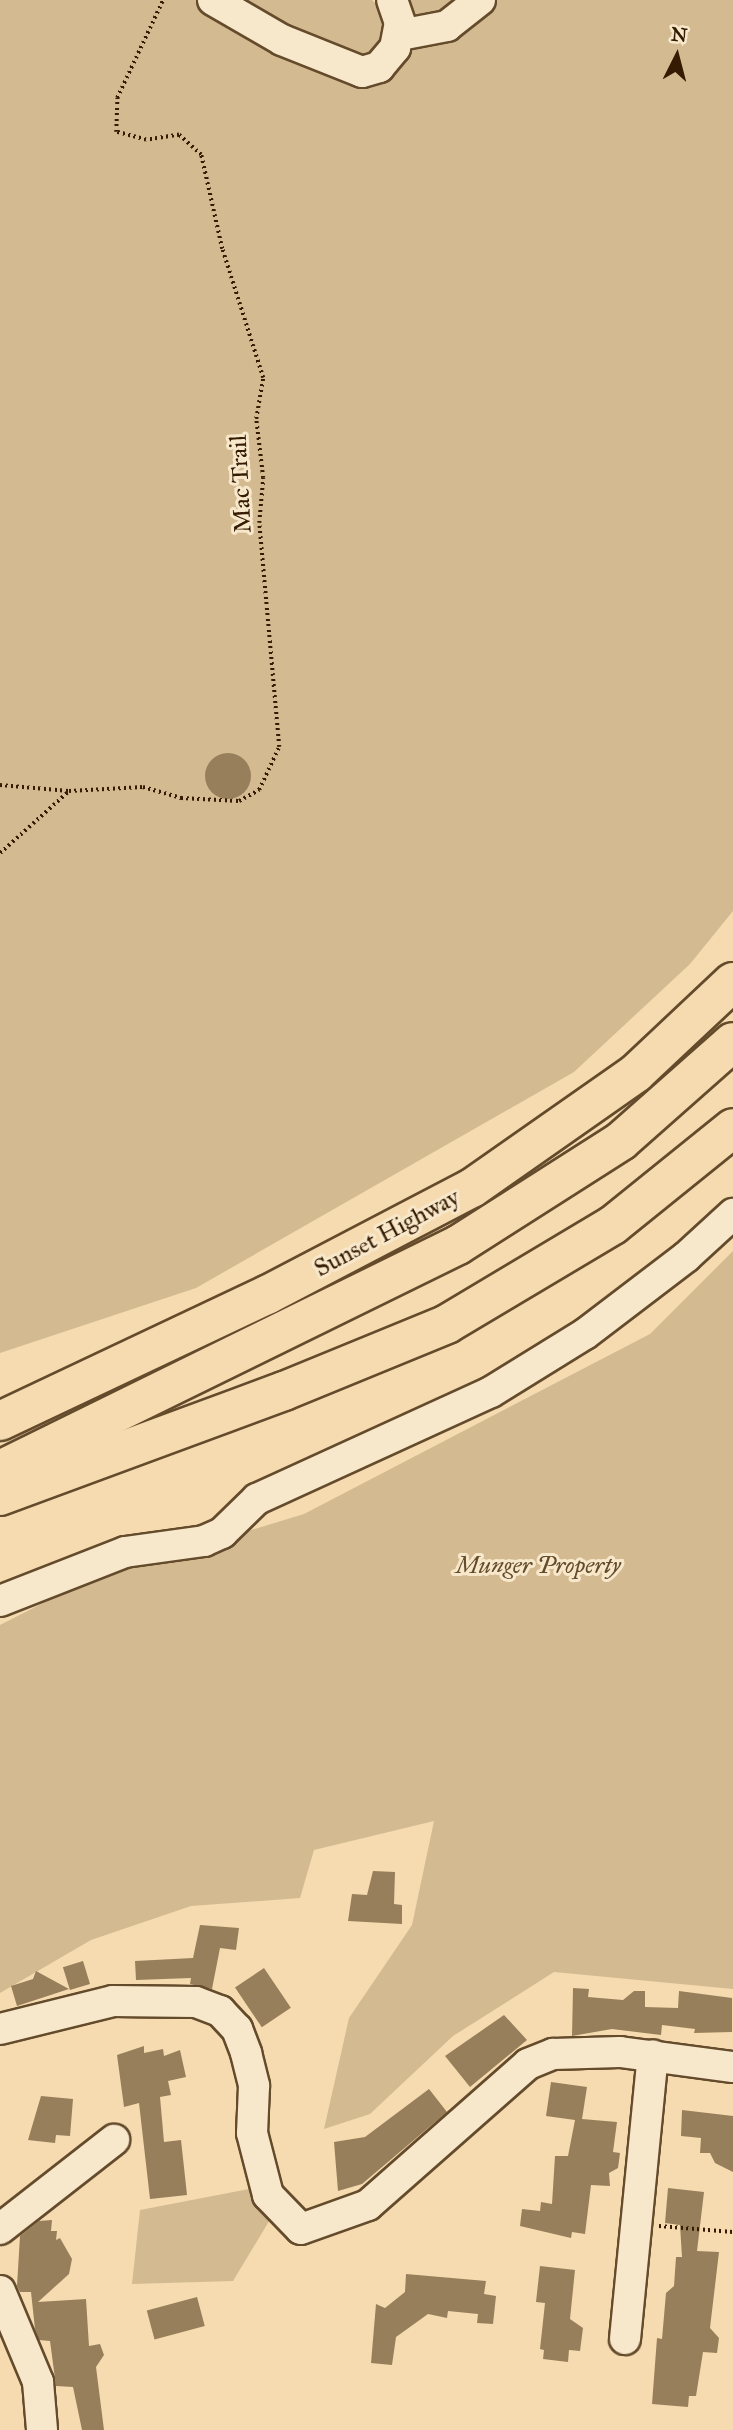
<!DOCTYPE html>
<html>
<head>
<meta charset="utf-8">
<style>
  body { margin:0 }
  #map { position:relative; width:733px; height:2430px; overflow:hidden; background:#f5dbaf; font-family:"IM FELL Great Primer",serif }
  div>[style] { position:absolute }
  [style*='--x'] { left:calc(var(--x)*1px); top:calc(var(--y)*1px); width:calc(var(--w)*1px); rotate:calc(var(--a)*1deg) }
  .green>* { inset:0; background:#d4ba91 }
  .building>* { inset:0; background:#987f5b; transform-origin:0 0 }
  .round { border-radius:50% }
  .path>* { height:3.5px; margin-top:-1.75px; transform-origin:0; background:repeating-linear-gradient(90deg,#341b01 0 2px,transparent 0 5.5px) }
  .roads { filter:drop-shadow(2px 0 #644b2c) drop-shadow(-2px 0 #644b2c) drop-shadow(0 2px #644b2c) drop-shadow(0 -2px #644b2c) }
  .minor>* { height:30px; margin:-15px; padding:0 15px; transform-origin:15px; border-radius:15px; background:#f8e8cb }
  .highway>* { height:38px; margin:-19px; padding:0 19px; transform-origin:19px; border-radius:19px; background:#f5dbaf }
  span { translate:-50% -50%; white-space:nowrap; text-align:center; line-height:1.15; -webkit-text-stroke:6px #f8e8cb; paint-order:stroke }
  .street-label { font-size:24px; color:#341b01 }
  .park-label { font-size:24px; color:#644b2c; font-style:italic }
  .north { position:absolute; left:642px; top:21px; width:70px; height:70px; -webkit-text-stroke:5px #f8e8cb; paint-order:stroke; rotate:6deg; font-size:19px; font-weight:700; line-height:28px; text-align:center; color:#341b01 }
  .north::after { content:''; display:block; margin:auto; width:24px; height:32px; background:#341b01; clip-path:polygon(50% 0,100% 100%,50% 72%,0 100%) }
</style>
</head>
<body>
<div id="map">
  <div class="green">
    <i style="clip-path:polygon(0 0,372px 0,403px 30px,408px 0,733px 0,733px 911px,690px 964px,574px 1072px,196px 1288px,0 1353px)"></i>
    <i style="clip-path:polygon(733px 1251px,733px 1989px,554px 1972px,453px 2036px,370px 2114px,324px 2129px,349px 2018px,412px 1925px,434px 1821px,314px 1850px,300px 1898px,191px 1906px,91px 1940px,0 1993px,0 1625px,90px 1579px,304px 1514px,650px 1334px)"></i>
    <i style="clip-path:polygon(249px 2189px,271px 2218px,233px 2281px,132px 2284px,140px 2210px)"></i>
  </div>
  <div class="building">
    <i class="round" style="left:205px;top:753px;width:46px;height:46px"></i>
    <i style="clip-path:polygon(373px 1871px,395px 1872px,394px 1904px,402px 1905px,402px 1924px,348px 1921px,352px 1894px,367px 1895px)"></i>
    <i style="clip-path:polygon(200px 1925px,239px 1928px,236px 1950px,220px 1948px,212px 1989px,190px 1984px,191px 1978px,136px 1980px,135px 1961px,193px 1958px)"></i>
    <i style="left:83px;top:1961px;width:24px;height:21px;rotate:73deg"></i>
    <i style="left:264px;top:1968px;width:48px;height:35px;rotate:56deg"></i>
    <i style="clip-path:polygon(36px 1971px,69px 1989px,17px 2006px,11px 1986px,33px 1979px)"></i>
    <i style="clip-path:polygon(573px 1988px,589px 1989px,588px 1997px,623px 2000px,634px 1991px,645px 1991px,645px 2007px,678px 2008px,679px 1991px,732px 1998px,732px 2032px,694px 2033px,695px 2029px,662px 2025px,661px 2035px,612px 2029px,572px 2036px)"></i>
    <i style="clip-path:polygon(504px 2015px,527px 2040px,470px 2087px,445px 2056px)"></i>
    <i style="clip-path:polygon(144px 2046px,144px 2053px,163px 2049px,164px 2056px,180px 2050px,186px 2077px,168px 2081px,171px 2095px,160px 2097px,164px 2142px,181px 2140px,187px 2195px,150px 2199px,139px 2103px,124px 2107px,117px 2055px)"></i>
    <i style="clip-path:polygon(551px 2082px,587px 2087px,582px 2119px,617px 2122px,613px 2152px,620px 2153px,618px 2168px,609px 2173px,610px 2186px,591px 2185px,585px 2234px,572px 2232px,571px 2238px,520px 2226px,522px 2209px,540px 2211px,541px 2202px,552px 2204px,555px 2156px,568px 2156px,575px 2120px,546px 2116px)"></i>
    <i style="clip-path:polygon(429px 2089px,447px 2112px,362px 2184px,338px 2191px,334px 2142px,365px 2137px)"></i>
    <i style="clip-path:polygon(41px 2096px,73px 2099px,70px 2136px,56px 2135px,55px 2143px,28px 2140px)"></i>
    <i style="clip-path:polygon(682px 2110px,733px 2116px,733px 2172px,715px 2163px,710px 2153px,700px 2153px,701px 2138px,681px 2136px)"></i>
    <i style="clip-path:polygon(668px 2188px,704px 2192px,697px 2251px,719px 2252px,710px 2328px,719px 2338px,717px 2353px,703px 2352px,696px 2396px,689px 2396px,688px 2407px,652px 2404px,657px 2338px,662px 2339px,666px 2293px,674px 2286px,676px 2257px,682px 2257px,680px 2225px,665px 2223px)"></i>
    <i style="clip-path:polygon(52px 2220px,51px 2231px,57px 2231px,56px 2240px,60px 2238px,72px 2259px,69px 2274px,38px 2302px,86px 2299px,89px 2346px,100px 2344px,104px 2355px,96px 2367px,104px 2430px,82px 2430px,73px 2387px,56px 2386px,50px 2341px,39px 2340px,35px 2329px,31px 2292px,20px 2292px,17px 2286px,20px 2236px,39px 2221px)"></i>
    <i style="clip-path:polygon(540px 2266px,575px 2270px,570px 2319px,583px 2328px,580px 2351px,569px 2350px,568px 2362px,543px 2359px,544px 2350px,540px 2349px,545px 2303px,536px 2302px)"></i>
    <i style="clip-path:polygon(406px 2274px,486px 2281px,484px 2294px,496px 2296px,493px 2324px,477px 2323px,478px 2314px,448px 2311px,447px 2318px,428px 2314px,396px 2337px,392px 2365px,371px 2363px,376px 2304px,385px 2308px,405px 2292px)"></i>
    <i style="left:197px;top:2297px;width:30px;height:52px;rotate:75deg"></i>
  </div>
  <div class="path">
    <i style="--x:0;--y:785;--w:69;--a:5"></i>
    <i style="--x:69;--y:791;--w:74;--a:-3.1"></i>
    <i style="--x:143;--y:787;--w:40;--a:16"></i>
    <i style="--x:181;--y:798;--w:58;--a:3"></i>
    <i style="--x:239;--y:801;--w:23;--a:-29"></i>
    <i style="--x:259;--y:790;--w:47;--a:-65.1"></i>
    <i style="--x:279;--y:747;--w:225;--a:-95.1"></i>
    <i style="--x:259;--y:523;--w:45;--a:-84.9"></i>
    <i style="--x:263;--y:478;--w:59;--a:-96.8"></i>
    <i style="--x:256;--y:419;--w:42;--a:-80.3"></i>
    <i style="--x:263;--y:378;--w:135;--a:-107.6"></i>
    <i style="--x:222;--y:249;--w:96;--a:-102.6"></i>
    <i style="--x:201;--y:155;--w:30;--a:-138"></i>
    <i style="--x:179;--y:135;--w:33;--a:171"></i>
    <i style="--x:146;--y:140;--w:31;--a:-165"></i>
    <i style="--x:116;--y:132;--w:34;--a:-88"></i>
    <i style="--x:117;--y:98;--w:108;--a:-64.9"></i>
    <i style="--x:0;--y:853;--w:93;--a:-41.9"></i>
    <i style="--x:659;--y:2226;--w:74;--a:4.6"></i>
  </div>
  <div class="roads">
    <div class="minor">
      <i style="--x:213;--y:0;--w:80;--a:30.1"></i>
      <i style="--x:282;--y:40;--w:86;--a:21.8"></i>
      <i style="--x:362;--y:72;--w:18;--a:-16"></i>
      <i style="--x:379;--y:67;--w:25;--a:-50"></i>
      <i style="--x:395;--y:48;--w:25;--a:-79"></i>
      <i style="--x:400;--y:23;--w:24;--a:-109"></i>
      <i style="--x:400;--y:35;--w:48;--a:-10.8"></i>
      <i style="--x:447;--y:26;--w:42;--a:-38.2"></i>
      <i style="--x:0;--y:1601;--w:134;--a:-21.4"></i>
      <i style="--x:125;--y:1552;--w:80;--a:-7.9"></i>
      <i style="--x:204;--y:1541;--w:20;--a:-24"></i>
      <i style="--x:222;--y:1533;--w:49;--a:-44.2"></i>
      <i style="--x:257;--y:1499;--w:257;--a:-24.6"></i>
      <i style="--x:491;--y:1392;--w:110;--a:-31.7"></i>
      <i style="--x:585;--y:1334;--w:127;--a:-37.3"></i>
      <i style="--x:686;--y:1257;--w:64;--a:-42.5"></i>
      <i style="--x:0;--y:2029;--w:116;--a:-13.9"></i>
      <i style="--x:113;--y:2001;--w:83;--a:0.7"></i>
      <i style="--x:196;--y:2002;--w:26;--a:21"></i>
      <i style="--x:220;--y:2011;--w:25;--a:47"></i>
      <i style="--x:237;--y:2029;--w:26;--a:69"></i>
      <i style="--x:246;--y:2053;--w:34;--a:76"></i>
      <i style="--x:254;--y:2086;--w:47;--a:92.4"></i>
      <i style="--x:252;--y:2133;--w:64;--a:75.5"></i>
      <i style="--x:268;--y:2195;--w:47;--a:45.9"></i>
      <i style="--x:301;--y:2229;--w:71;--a:-19.7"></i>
      <i style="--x:368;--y:2205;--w:213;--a:-41.4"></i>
      <i style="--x:528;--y:2064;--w:27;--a:-22"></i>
      <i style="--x:553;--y:2054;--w:67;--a:-1.7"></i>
      <i style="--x:620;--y:2052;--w:114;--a:7.6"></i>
      <i style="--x:0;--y:2229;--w:145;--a:-38"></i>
      <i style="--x:0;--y:2291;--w:99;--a:67.3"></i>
      <i style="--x:38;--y:2382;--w:48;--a:85.2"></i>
      <i style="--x:625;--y:2339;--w:285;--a:-84.4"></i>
    </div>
    <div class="highway">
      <i style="--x:0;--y:1421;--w:295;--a:-25.3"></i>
      <i style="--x:267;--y:1295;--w:231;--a:-27.6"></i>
      <i style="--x:472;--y:1188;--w:200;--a:-35"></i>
      <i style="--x:636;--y:1073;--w:133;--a:-43.2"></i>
      <i style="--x:0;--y:1470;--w:510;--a:-26.16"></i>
      <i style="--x:458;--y:1245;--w:193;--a:-32.5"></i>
      <i style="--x:621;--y:1141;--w:149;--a:-41.5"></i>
      <i style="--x:0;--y:1496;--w:303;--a:-20.3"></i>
      <i style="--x:284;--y:1391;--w:176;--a:-22.3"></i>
      <i style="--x:447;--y:1324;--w:193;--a:-30.8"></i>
      <i style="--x:613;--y:1225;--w:154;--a:-38.9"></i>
    </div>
  </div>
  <div class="street-label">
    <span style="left:241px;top:484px;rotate:-93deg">Mac Trail</span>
    <span style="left:387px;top:1233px;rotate:-28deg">Sunset Highway</span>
  </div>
  <div class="park-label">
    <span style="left:538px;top:1566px">Munger Property</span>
  </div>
  <div class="north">N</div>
</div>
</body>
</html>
